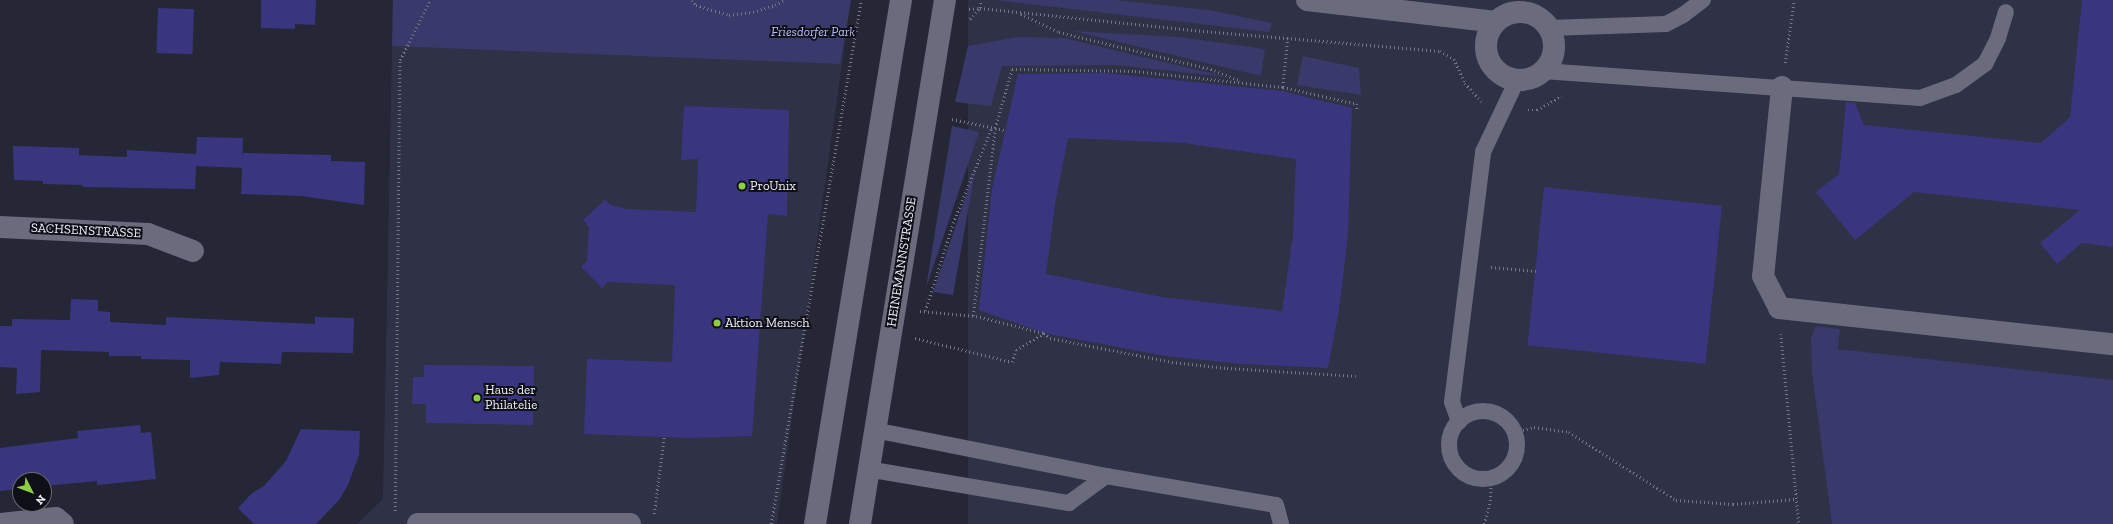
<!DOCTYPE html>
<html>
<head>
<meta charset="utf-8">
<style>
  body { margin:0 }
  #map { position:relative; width:2113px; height:524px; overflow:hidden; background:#252636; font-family:"Zilla Slab",serif }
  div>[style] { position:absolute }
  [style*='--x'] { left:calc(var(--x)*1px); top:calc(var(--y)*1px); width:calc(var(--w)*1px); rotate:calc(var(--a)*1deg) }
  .built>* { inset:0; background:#2f3146; transform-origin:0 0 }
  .green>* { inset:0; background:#39396c }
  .building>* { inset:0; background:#39367f; transform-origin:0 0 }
  .path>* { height:2.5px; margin-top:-1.25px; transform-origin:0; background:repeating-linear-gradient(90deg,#777885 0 1px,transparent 0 4px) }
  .lane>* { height:16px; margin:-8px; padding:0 8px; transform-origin:8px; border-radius:8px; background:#6a6c7e }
  .lane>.ring { margin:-8px; padding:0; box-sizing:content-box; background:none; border:16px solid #6a6c7e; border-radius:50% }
  .street>* { height:22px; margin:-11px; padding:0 11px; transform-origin:11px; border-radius:11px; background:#6a6c7e }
  .street>.ring { margin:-11px; padding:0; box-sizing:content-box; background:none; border:22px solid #6a6c7e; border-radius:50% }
  .secondary>* { height:22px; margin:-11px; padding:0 11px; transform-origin:11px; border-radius:11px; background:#6a6c7e }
  .dots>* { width:11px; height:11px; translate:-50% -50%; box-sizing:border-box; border:2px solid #0f1017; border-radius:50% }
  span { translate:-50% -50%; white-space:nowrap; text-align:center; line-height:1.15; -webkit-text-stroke:4px #0f1017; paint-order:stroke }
  .park-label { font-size:13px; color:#b7bcfc; font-style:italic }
  .poi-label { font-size:13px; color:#eeeff9 }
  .left { translate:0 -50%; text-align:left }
  .street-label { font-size:13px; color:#eeeff9 }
  .north { position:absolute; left:12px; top:472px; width:40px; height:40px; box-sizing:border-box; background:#0f1017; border:1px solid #686971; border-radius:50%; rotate:132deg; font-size:11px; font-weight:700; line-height:16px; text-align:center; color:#eeeff9 }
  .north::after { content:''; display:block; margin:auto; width:14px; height:18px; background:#8ece43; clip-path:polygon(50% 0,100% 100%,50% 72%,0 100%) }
</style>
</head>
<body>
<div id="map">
  <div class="built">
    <i style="clip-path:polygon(393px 0,851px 0,777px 524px,357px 524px,383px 499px)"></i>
    <i style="left:968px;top:0;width:1145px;height:532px"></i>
  </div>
  <div class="green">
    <i style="clip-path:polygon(393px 0,851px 0,840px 64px,392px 46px)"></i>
    <i style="clip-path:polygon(994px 0,1115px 0,1209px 10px,1272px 23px,1269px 32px)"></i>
    <i style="clip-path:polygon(1073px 31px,1180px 37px,1265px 49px,1261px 76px)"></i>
    <i style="clip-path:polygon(1018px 37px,1064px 38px,1227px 77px,1116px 65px,1002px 66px,991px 106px,955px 102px,968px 46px)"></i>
    <i style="clip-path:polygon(1303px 56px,1359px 68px,1361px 95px,1297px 85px)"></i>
    <i style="clip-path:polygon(952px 126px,979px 132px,926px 288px)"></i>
    <i style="clip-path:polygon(976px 166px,953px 295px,933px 292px)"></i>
    <i style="clip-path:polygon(1816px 326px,1840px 329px,1838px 349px,2113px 380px,2113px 524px,1832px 524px,1812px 373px,1811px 338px)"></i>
  </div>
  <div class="building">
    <i style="clip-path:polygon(261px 0,316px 0,315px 25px,295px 24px,295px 29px,261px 28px)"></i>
    <i style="clip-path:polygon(2082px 0,2113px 0,2113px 247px,2082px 243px,2057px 264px,2040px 243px,2080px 210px,1914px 192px,1855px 240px,1816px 192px,1839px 174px,1846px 102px,1855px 103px,1864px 125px,2041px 143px,2070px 117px)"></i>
    <i style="left:158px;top:8px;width:36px;height:45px;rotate:2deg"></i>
    <i style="clip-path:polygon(evenodd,1105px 73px,1282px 91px,1352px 108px,1348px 234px,1339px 310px,1328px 368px,1243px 364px,1166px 356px,1044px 333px,979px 310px,992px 189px,1018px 74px,1105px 73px,1068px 138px,1183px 143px,1296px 159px,1293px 235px,1282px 311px,1162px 297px,1046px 274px,1055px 204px,1068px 138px)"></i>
    <i style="clip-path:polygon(684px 106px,789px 110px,787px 216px,768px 214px,752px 436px,690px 438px,584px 434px,587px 359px,672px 362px,675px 285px,607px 282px,602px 288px,581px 267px,587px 261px,589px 227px,583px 220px,605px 200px,611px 205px,626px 209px,696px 212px,698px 159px,681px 160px)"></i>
    <i style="clip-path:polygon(197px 137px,243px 138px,242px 160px,243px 153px,331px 155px,331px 161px,365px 162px,364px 205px,301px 196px,241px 194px,242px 168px,196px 166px,195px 189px,82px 187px,83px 185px,43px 184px,43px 181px,14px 180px,13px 146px,79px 148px,79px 155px,127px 157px,127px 150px,196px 154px)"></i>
    <i style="left:1544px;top:187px;width:179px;height:159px;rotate:6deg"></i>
    <i style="clip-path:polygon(71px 299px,98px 300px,98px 311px,110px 312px,110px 322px,166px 325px,166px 317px,315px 324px,315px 317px,354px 318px,353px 353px,282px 352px,281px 364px,220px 362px,219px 375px,190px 378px,190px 360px,141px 359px,141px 356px,109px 356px,109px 352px,41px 350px,40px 392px,16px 394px,17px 368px,0 367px,0 326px,12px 326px,12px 319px,70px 320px)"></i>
    <i style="clip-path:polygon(424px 365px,534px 366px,533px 425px,426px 423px,426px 404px,412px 404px,413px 377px,424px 377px)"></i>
    <i style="clip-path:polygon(140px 425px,141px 433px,151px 432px,156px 479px,97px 485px,97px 481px,44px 486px,44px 480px,20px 480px,20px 489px,0 491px,0 448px,78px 438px,77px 431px)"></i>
    <i style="clip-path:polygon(301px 429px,360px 431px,359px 455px,348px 485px,339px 500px,316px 524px,254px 524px,238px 508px,252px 493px,264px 486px,286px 461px)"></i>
  </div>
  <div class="path">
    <i style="--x:692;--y:0;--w:6;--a:51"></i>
    <i style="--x:696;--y:5;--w:34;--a:17"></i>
    <i style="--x:729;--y:15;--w:24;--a:-7"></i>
    <i style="--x:753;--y:12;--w:23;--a:-18"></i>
    <i style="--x:775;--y:5;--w:10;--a:-29"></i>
    <i style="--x:969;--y:9;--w:11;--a:-5"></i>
    <i style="--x:980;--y:8;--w:224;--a:5.9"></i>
    <i style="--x:1203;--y:31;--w:238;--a:4.8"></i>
    <i style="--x:1440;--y:51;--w:16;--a:30"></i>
    <i style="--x:1454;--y:59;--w:26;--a:65"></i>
    <i style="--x:1465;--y:83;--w:25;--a:48"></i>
    <i style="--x:1021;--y:14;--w:42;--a:25.3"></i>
    <i style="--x:1059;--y:32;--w:156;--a:13.7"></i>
    <i style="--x:1211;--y:69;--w:32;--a:22"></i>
    <i style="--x:970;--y:19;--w:15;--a:-48"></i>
    <i style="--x:980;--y:8;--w:8;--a:-83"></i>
    <i style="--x:1288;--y:38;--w:49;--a:95.8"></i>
    <i style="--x:1283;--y:87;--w:76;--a:12.9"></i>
    <i style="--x:1357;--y:104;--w:5;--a:90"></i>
    <i style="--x:1785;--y:63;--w:64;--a:-81.9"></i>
    <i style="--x:1528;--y:110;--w:9;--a:0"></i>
    <i style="--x:1537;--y:110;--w:28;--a:-30"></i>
    <i style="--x:952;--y:119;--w:44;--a:11.8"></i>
    <i style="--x:995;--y:128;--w:61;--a:-73.9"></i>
    <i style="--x:1012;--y:69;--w:123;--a:0.9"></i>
    <i style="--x:1135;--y:71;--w:149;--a:6.2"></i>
    <i style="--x:1283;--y:87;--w:4;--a:104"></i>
    <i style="--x:1491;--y:267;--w:45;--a:5.1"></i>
    <i style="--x:920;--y:311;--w:56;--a:5.1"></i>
    <i style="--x:976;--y:316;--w:70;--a:14"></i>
    <i style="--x:1044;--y:333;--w:8;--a:40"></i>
    <i style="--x:1050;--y:338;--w:124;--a:11.1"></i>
    <i style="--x:1172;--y:362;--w:55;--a:6.2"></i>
    <i style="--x:1227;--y:368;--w:129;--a:3.5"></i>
    <i style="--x:925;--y:311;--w:92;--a:-72.3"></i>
    <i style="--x:953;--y:223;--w:104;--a:-67.9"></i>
    <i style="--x:973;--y:316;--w:189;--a:-83.3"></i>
    <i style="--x:995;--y:128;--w:9;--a:13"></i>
    <i style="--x:1781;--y:334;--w:191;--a:84.6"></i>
    <i style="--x:915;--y:338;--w:100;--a:13.9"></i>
    <i style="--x:1012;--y:362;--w:13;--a:-72"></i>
    <i style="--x:1016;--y:350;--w:33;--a:-31"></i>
    <i style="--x:1515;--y:432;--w:20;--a:-15"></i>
    <i style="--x:1534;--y:427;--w:35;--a:8"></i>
    <i style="--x:1569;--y:432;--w:127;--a:32.4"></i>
    <i style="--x:1676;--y:500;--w:57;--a:4"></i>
    <i style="--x:1733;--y:504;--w:63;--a:-4.5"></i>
    <i style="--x:395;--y:511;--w:451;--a:-89.4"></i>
    <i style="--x:400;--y:60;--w:67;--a:-63.4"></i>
    <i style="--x:654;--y:514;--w:78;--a:-82.6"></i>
    <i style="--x:771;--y:524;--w:532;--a:-80.25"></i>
    <i style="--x:1484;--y:524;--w:24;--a:-75"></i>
    <i style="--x:1490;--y:501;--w:22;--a:-87"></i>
  </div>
  <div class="lane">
    <i style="--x:1550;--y:28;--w:116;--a:-2"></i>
    <i style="--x:1666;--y:24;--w:19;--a:-28"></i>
    <i style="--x:1683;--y:15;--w:25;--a:-37"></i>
    <i style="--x:1543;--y:71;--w:378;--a:4.1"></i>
    <i style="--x:1920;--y:98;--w:38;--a:-20"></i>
    <i style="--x:1956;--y:85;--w:36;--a:-36"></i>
    <i style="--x:1985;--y:64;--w:29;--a:-63"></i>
    <i style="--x:1998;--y:38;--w:27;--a:-73"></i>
    <i class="ring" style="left:1449px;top:411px;width:52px;height:52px"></i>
    <i style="--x:1459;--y:422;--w:21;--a:-109"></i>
    <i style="--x:1452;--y:402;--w:252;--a:-82.9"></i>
    <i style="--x:1483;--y:152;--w:80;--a:-64.7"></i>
    <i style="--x:874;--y:430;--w:237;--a:11.2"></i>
    <i style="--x:1106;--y:476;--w:172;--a:9.7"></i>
    <i style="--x:1276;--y:505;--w:20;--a:75"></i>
    <i style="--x:867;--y:469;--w:205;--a:9.6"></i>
    <i style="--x:1069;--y:503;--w:46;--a:-36.1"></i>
  </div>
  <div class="street">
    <i style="--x:1307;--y:0;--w:190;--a:6.6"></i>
    <i class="ring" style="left:1486px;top:12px;width:46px;height:46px"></i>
    <i style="--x:1782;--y:87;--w:190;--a:95.7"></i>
    <i style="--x:1763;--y:276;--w:36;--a:63"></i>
    <i style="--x:1779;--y:308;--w:336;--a:6.2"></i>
    <i style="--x:0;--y:227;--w:148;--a:2.7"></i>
    <i style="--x:148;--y:234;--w:48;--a:20.7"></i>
    <i style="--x:0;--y:524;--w:56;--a:-6.1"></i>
    <i style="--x:56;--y:518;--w:9;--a:41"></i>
    <i style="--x:418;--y:524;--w:212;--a:0"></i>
  </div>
  <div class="secondary">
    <i style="--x:815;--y:524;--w:531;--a:-80.68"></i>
    <i style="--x:860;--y:524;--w:531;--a:-80.79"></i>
  </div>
  <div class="dots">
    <i style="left:742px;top:186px;background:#8ece43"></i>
    <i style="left:717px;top:323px;background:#8ece43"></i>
    <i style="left:477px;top:398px;background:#8ece43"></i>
  </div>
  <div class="park-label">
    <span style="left:813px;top:32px">Friesdorfer Park</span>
  </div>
  <div class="poi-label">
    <span class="left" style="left:750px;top:186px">ProUnix</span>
    <span class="left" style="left:725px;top:323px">Aktion Mensch</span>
    <span class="left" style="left:485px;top:398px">Haus der<br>Philatelie</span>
  </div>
  <div class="street-label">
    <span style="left:86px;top:231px;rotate:3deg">SACHSENSTRASSE</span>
    <span style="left:902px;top:262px;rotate:-81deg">HEINEMANNSTRASSE</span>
  </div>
  <div class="north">N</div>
</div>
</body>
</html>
